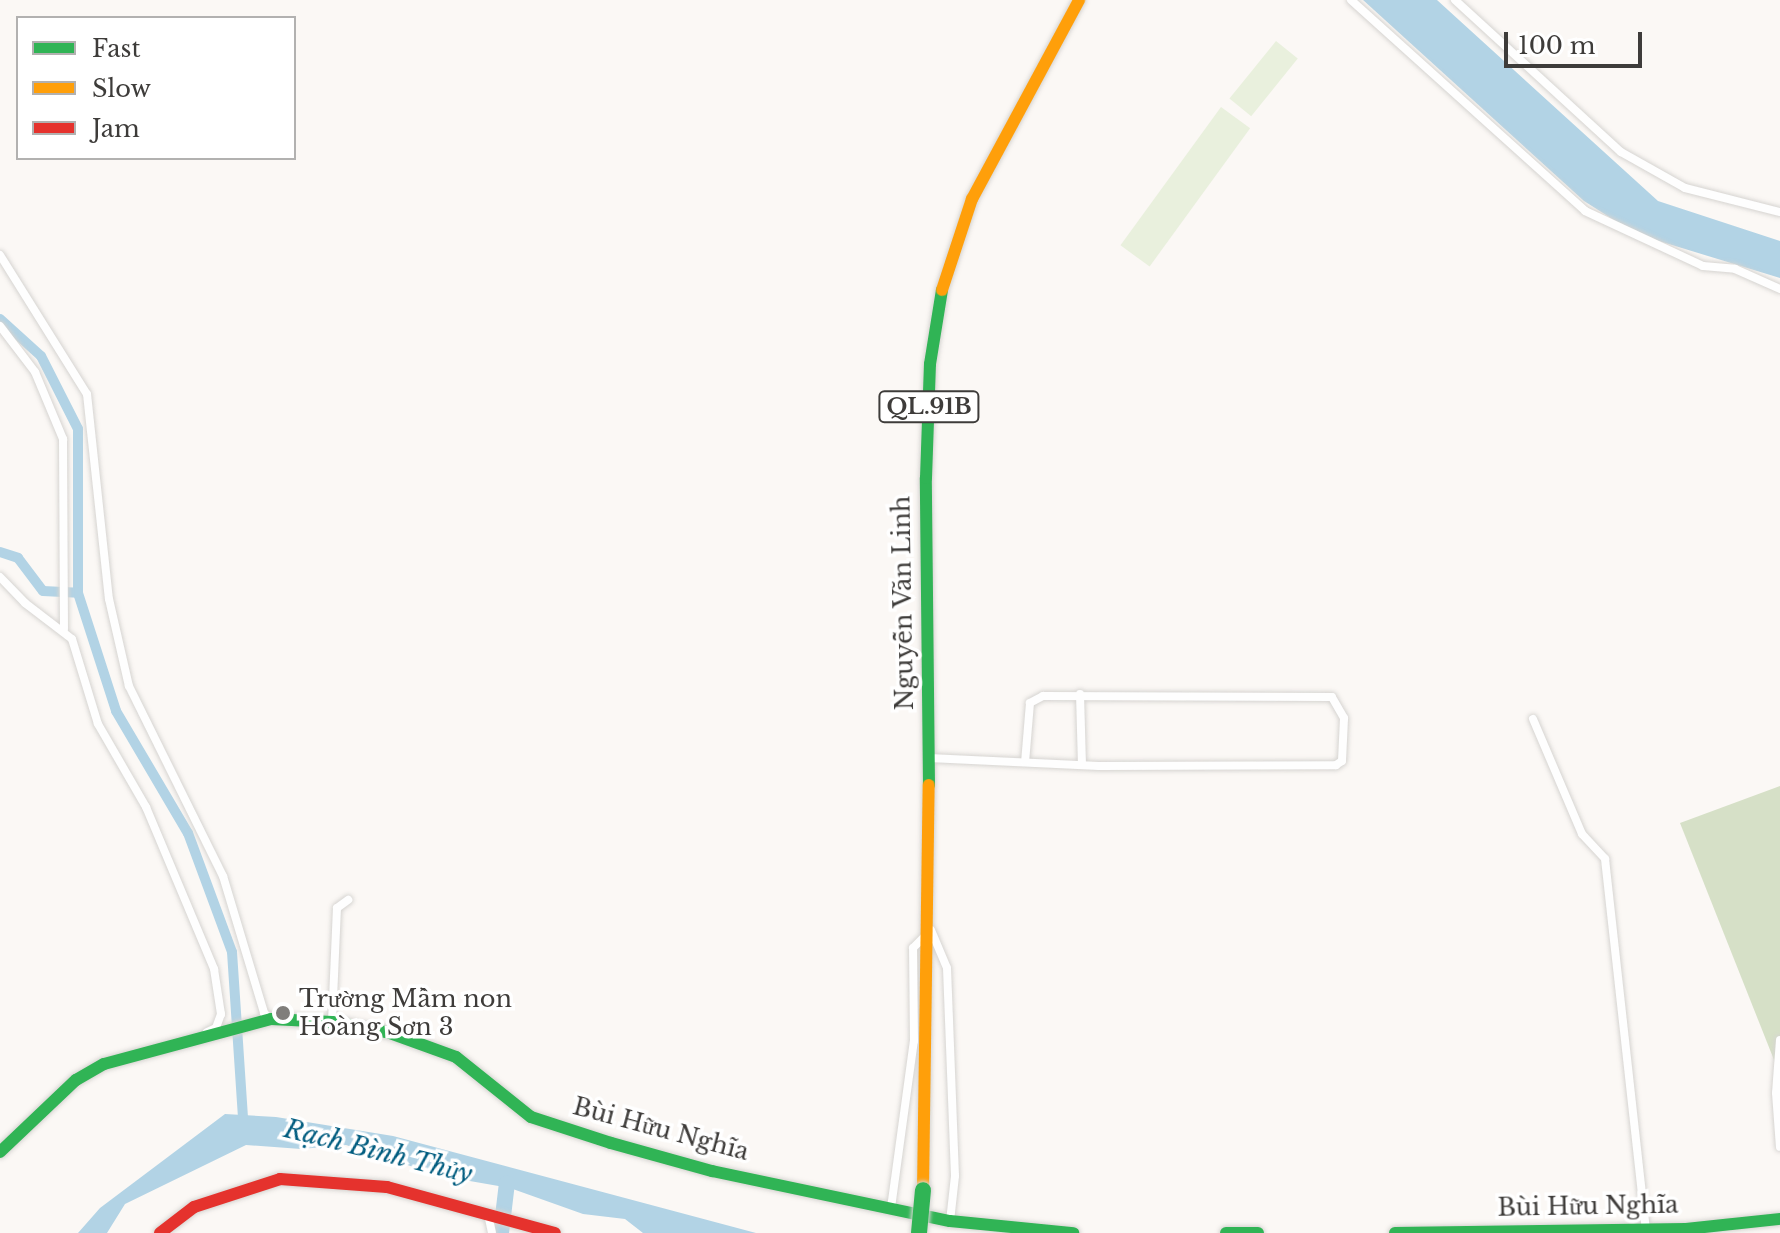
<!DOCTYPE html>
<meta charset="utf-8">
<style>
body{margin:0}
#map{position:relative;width:1780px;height:1233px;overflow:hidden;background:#fbf8f5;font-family:"Libre Baskerville",serif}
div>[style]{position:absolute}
.green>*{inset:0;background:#e9f0dd;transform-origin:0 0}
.forest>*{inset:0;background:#d6e0c7}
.water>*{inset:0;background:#b2d3e5}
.canal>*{height:10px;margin:-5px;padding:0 5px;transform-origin:5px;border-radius:5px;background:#b2d3e5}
.river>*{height:16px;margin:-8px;padding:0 8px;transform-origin:8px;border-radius:8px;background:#b2d3e5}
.roads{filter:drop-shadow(0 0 2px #d6d4d1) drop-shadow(0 0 2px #d6d4d1)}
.street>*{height:8px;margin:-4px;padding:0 4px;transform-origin:4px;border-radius:4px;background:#fefefe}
.fast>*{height:12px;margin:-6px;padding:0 6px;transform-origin:6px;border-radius:6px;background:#30b455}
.slow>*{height:12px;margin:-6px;padding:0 6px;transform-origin:6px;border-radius:6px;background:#ff9f0a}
.jam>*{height:12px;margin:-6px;padding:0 6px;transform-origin:6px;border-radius:6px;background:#e5322d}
.bridges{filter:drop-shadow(0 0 2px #d7d6d4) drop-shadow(0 0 2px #d7d6d4)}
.fast-bridge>*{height:16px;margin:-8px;padding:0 8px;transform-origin:8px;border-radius:8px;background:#30b455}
.dots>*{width:22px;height:22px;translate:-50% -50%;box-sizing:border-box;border:4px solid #fff;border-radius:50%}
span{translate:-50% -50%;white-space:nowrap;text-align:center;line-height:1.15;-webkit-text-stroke:7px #fff;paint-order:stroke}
.shield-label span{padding:2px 6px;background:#fff;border:2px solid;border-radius:6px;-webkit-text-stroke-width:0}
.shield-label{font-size:22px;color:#3e3c3a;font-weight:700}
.street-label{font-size:24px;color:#3e3c3a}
.poi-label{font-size:24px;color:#3e3c3a}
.left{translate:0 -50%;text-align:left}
.water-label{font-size:26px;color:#005c7f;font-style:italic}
.legend{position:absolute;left:16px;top:16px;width:280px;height:144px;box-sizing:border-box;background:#fff;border:2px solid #b2b1b0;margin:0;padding:10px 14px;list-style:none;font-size:24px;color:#3e3c3a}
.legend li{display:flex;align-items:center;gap:16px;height:40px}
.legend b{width:40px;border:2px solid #b2b1b0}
.scale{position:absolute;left:1504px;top:32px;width:138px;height:36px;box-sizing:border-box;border:4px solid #3e3c3a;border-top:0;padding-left:10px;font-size:24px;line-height:28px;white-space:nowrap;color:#3e3c3a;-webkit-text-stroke:6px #fff;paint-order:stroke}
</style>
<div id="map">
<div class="green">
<i style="left:1276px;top:41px;width:28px;height:74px;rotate:39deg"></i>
<i style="left:1221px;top:107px;width:36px;height:171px;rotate:36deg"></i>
</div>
<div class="forest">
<i style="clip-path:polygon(1780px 786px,1780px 1075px,1680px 823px)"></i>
</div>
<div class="water">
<i style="clip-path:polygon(1363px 0,1437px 0,1658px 201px,1780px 241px,1780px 278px,1636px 234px,1584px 201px)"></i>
<i style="clip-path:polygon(225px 1114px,276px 1117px,393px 1136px,756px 1233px,643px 1233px,625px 1219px,583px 1214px,510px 1188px,441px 1176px,346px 1145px,301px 1149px,246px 1145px,125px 1204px,107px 1233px,78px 1233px,100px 1208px)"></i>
</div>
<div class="canal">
<i style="left:0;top:319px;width:55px;rotate:42.1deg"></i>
<i style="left:41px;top:356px;width:82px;rotate:63.1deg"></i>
<i style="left:78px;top:429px;width:164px;rotate:90deg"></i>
<i style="left:78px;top:593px;width:124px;rotate:72.1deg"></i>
<i style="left:116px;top:711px;width:142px;rotate:59.5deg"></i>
<i style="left:188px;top:833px;width:127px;rotate:69.7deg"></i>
<i style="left:232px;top:952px;width:166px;rotate:86.2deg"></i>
<i style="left:0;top:552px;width:19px;rotate:18deg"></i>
<i style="left:18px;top:558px;width:41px;rotate:52.9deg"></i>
<i style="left:43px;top:591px;width:35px;rotate:3deg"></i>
</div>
<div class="river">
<i style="left:501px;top:1233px;width:50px;rotate:-83.2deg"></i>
</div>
<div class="roads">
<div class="street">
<i style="left:1351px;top:0;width:315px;rotate:42deg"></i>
<i style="left:1585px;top:211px;width:130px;rotate:25deg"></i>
<i style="left:1703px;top:266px;width:32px;rotate:5deg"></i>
<i style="left:1735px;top:269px;width:49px;rotate:24deg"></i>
<i style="left:1455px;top:0;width:225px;rotate:42.5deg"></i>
<i style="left:1621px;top:152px;width:73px;rotate:29.4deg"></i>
<i style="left:1685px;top:188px;width:98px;rotate:14.2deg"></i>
<i style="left:0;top:255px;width:164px;rotate:58deg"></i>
<i style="left:87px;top:394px;width:206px;rotate:83.9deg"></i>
<i style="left:109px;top:599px;width:89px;rotate:77.1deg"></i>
<i style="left:129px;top:686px;width:212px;rotate:63.7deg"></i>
<i style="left:223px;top:876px;width:143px;rotate:73.3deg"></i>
<i style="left:264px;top:1013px;width:9px;rotate:41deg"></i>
<i style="left:0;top:326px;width:58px;rotate:52.7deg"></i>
<i style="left:35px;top:372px;width:73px;rotate:67.3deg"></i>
<i style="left:63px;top:439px;width:190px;rotate:89.7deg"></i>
<i style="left:0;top:577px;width:36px;rotate:46deg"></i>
<i style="left:25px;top:603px;width:59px;rotate:37.5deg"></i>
<i style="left:72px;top:639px;width:89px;rotate:73deg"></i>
<i style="left:98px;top:724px;width:96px;rotate:60deg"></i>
<i style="left:146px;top:807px;width:176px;rotate:67.2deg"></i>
<i style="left:214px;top:969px;width:46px;rotate:81.2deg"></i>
<i style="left:221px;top:1014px;width:15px;rotate:110deg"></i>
<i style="left:216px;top:1028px;width:10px;rotate:156deg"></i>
<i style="left:1080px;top:694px;width:71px;rotate:88.4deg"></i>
<i style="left:1533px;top:719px;width:125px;rotate:66.9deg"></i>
<i style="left:1582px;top:834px;width:34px;rotate:47deg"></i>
<i style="left:1605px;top:859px;width:373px;rotate:83.7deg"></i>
<i style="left:929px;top:758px;width:170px;rotate:2.7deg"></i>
<i style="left:1099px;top:766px;width:237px;rotate:-0.2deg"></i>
<i style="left:1336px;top:765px;width:7px;rotate:-34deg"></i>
<i style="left:1342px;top:761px;width:43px;rotate:-87.3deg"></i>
<i style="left:1344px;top:718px;width:24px;rotate:-120deg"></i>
<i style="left:1332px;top:697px;width:289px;rotate:-179.8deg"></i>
<i style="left:1043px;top:696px;width:15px;rotate:152deg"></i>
<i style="left:1030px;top:703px;width:59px;rotate:94.8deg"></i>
<i style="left:332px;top:1022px;width:114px;rotate:-87.5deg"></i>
<i style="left:337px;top:908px;width:14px;rotate:-36deg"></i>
<i style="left:1780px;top:1040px;width:53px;rotate:94.3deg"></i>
<i style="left:1776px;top:1093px;width:54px;rotate:85.8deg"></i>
<i style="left:891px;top:1208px;width:169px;rotate:-82.2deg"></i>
<i style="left:914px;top:1041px;width:93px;rotate:-90.6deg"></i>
<i style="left:913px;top:948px;width:25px;rotate:-45deg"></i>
<i style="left:931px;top:930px;width:41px;rotate:67.2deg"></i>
<i style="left:947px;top:968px;width:208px;rotate:87.8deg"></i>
<i style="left:955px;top:1176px;width:45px;rotate:96.3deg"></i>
<i style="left:488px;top:1214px;width:19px;rotate:78deg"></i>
</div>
<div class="fast">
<i style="left:929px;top:785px;width:307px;rotate:-90.6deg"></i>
<i style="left:926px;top:478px;width:114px;rotate:-88deg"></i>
<i style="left:930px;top:364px;width:75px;rotate:-80.8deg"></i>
<i style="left:0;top:1152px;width:105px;rotate:-43.5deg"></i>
<i style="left:76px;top:1080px;width:32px;rotate:-30deg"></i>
<i style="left:104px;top:1064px;width:173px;rotate:-15.1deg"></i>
<i style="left:271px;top:1019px;width:61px;rotate:2.8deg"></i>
<i style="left:332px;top:1022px;width:59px;rotate:10.7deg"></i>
<i style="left:390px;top:1033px;width:70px;rotate:20deg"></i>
<i style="left:456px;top:1057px;width:96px;rotate:38.7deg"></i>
<i style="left:531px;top:1117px;width:84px;rotate:18deg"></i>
<i style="left:611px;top:1143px;width:105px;rotate:15.5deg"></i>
<i style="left:712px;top:1171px;width:243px;rotate:11.9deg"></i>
<i style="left:950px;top:1221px;width:124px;rotate:5.6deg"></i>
<i style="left:1226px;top:1233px;width:32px"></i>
<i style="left:1395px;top:1233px;width:291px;rotate:-0.8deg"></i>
<i style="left:1686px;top:1229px;width:95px;rotate:-6.1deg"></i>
</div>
<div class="slow">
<i style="left:942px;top:290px;width:96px;rotate:-71.8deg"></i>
<i style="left:972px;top:199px;width:226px;rotate:-61.7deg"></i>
<i style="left:923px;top:1190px;width:405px;rotate:-89.2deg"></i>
</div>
<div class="jam">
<i style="left:160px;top:1233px;width:43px;rotate:-37.4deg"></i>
<i style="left:194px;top:1207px;width:90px;rotate:-18deg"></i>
<i style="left:280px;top:1179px;width:107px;rotate:4.3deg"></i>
<i style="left:387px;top:1187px;width:174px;rotate:15.3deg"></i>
</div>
</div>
<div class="bridges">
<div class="fast-bridge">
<i style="left:919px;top:1233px;width:43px;rotate:-84.7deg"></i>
</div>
</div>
<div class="dots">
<i style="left:283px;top:1013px;background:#807e7b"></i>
</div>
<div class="shield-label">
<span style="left:929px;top:407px">QL.91B</span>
</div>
<div class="street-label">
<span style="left:903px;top:603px;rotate:-91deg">Nguyễn Văn Linh</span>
<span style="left:661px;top:1129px;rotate:15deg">Bùi Hữu Nghĩa</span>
<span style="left:1588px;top:1206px;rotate:-1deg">Bùi Hữu Nghĩa</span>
</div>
<div class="poi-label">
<span class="left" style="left:299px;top:1013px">Trường Mầm non<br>Hoàng Sơn 3</span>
</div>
<div class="water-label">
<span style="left:378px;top:1152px;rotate:14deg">Rạch Bình Thủy</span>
</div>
<ul class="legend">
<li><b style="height:10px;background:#30b455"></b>Fast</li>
<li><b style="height:10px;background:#ff9f0a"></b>Slow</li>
<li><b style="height:10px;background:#e5322d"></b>Jam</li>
</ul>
<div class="scale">100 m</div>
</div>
